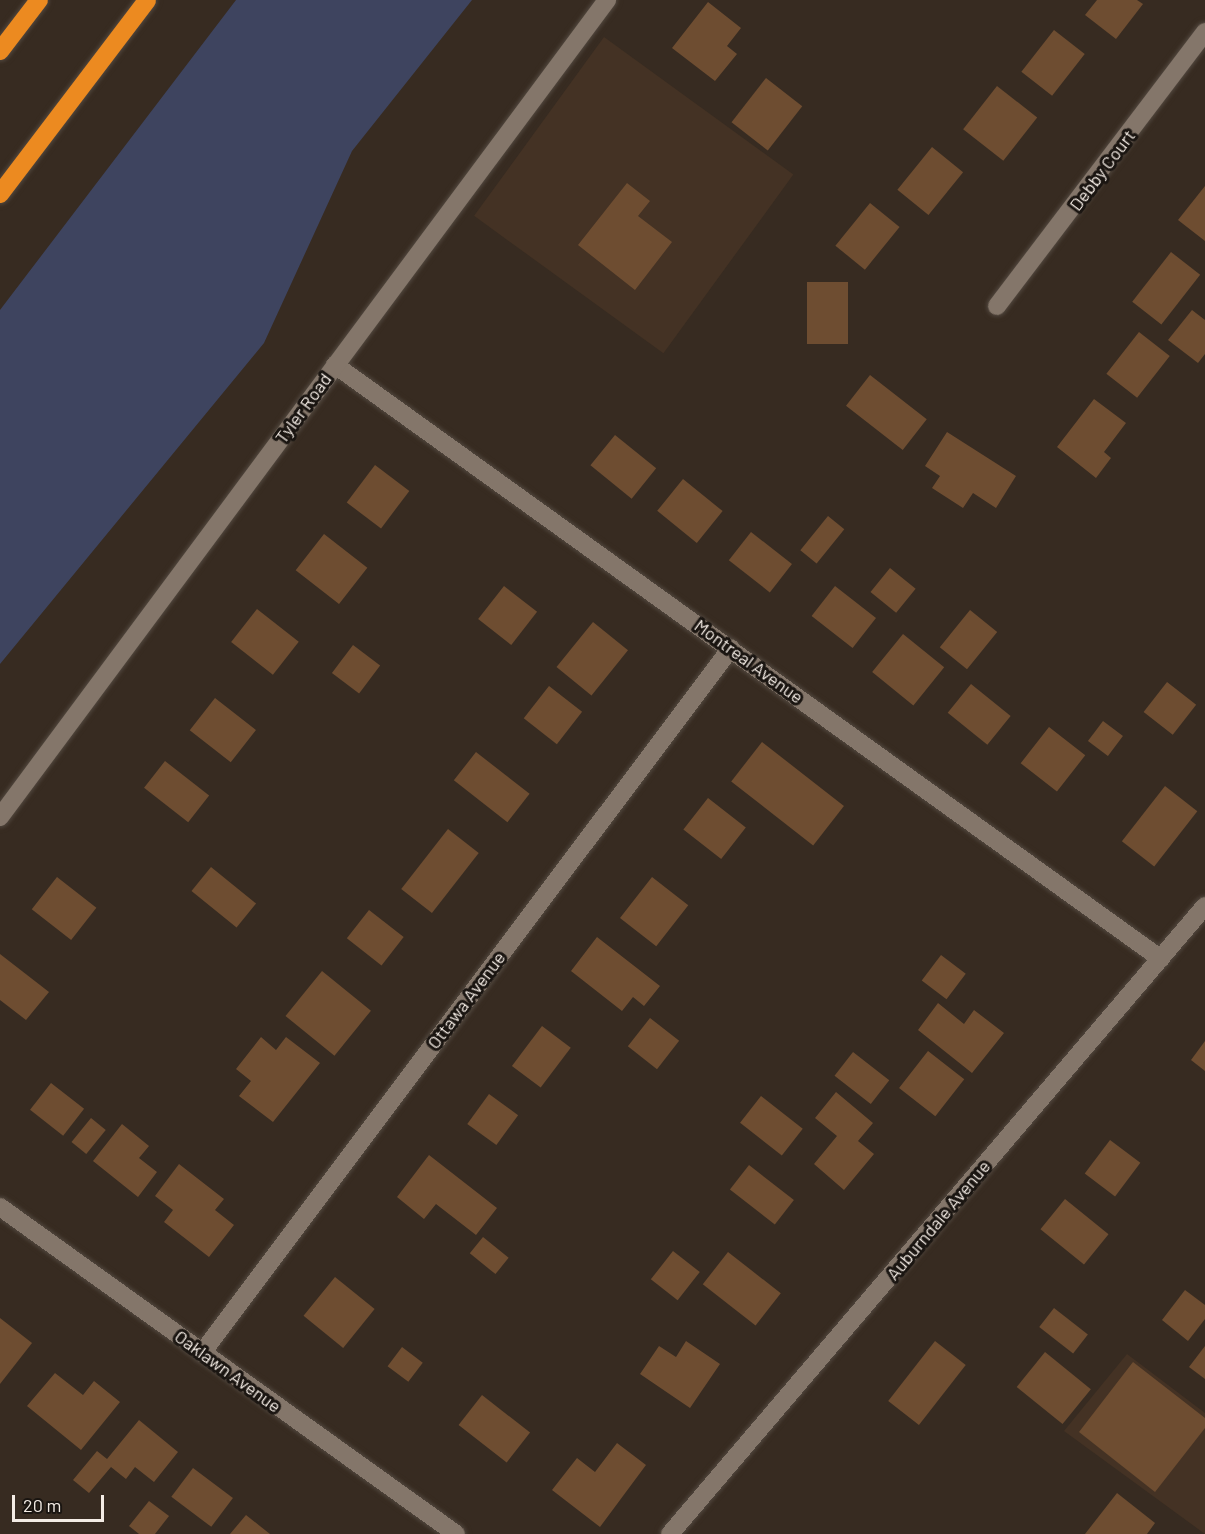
<!DOCTYPE html>
<style>
body{margin:0}
#map{position:relative;width:1205px;height:1534px;overflow:hidden;background:#372b21;font-family:Barlow,sans-serif}
div>[style]{position:absolute}
.built>*{inset:0;background:#443224;transform-origin:0 0}
.green>*{inset:0;background:#3e445f}
.building>*{inset:0;background:#6e4d31;transform-origin:0 0}
.roads{filter:drop-shadow(0 0 2px #52483f) drop-shadow(0 0 2px #52483f)}
.street>*{height:18px;margin:-9px;padding:0 9px;transform-origin:9px;border-radius:9px;background:#84766a}
.highway>*{height:18px;margin:-9px;padding:0 9px;transform-origin:9px;border-radius:9px;background:#ec8a20}
span{translate:-50% -50%;white-space:nowrap;text-align:center;line-height:1.15;-webkit-text-stroke:6px #1a1511;paint-order:stroke}
.street-label{font-size:18px;color:#f4ece5}
.scale{position:absolute;left:12px;top:1495px;width:92px;height:27px;box-sizing:border-box;border:3px solid #f4ece5;border-top:0;padding-left:8px;font-size:18px;line-height:21px;white-space:nowrap;color:#f4ece5;-webkit-text-stroke:4px #1a1511;paint-order:stroke}
</style>
<div id="map">
<div class="built">
<i style="left:604px;top:37px;width:234px;height:221px;rotate:36deg"></i>
<i style="clip-path:polygon(1127px 1354px,1205px 1413px,1205px 1534px,1064px 1431px)"></i>
</div>
<div class="green">
<i style="clip-path:polygon(236px 0,472px 0,352px 151px,264px 343px,0 664px,0 310px)"></i>
</div>
<div class="building">
<i style="clip-path:polygon(1097px 0,1137px 0,1143px 4px,1116px 39px,1085px 15px)"></i>
<i style="clip-path:polygon(708px 2px,741px 28px,727px 46px,737px 54px,715px 81px,672px 48px)"></i>
<i style="left:1054px;top:30px;width:39px;height:53px;rotate:38deg"></i>
<i style="left:766px;top:78px;width:46px;height:56px;rotate:38deg"></i>
<i style="left:997px;top:86px;width:51px;height:55px;rotate:38deg"></i>
<i style="left:932px;top:147px;width:40px;height:55px;rotate:39deg"></i>
<i style="clip-path:polygon(627px 183px,650px 201px,638px 216px,672px 242px,635px 290px,578px 245px)"></i>
<i style="clip-path:polygon(1205px 186px,1205px 241px,1178px 220px)"></i>
<i style="left:870px;top:203px;width:38px;height:55px;rotate:39deg"></i>
<i style="left:1171px;top:252px;width:37px;height:63px;rotate:38deg"></i>
<i style="left:807px;top:282px;width:41px;height:62px"></i>
<i style="clip-path:polygon(1192px 310px,1205px 320px,1205px 354px,1198px 363px,1168px 340px)"></i>
<i style="left:1139px;top:332px;width:39px;height:53px;rotate:38deg"></i>
<i style="left:870px;top:375px;width:72px;height:39px;rotate:38deg"></i>
<i style="clip-path:polygon(1094px 399px,1126px 423px,1104px 452px,1111px 458px,1096px 478px,1057px 447px)"></i>
<i style="clip-path:polygon(947px 432px,1016px 476px,996px 508px,973px 493px,963px 508px,932px 488px,940px 476px,925px 466px)"></i>
<i style="left:615px;top:435px;width:53px;height:39px;rotate:39deg"></i>
<i style="left:375px;top:465px;width:43px;height:47px;rotate:37deg"></i>
<i style="left:683px;top:479px;width:51px;height:41px;rotate:39deg"></i>
<i style="left:828px;top:516px;width:21px;height:44px;rotate:39deg"></i>
<i style="left:751px;top:532px;width:52px;height:36px;rotate:38deg"></i>
<i style="left:324px;top:534px;width:55px;height:46px;rotate:38deg"></i>
<i style="left:890px;top:568px;width:33px;height:31px;rotate:39deg"></i>
<i style="left:504px;top:586px;width:42px;height:42px;rotate:38deg"></i>
<i style="left:835px;top:586px;width:52px;height:38px;rotate:38deg"></i>
<i style="left:257px;top:609px;width:53px;height:42px;rotate:38deg"></i>
<i style="left:970px;top:610px;width:35px;height:48px;rotate:39deg"></i>
<i style="left:593px;top:622px;width:45px;height:58px;rotate:39deg"></i>
<i style="left:903px;top:634px;width:53px;height:49px;rotate:39deg"></i>
<i style="left:353px;top:645px;width:34px;height:35px;rotate:37deg"></i>
<i style="left:1167px;top:682px;width:37px;height:38px;rotate:38deg"></i>
<i style="left:971px;top:684px;width:51px;height:37px;rotate:39deg"></i>
<i style="left:549px;top:686px;width:42px;height:41px;rotate:38deg"></i>
<i style="left:215px;top:698px;width:52px;height:41px;rotate:38deg"></i>
<i style="left:1103px;top:721px;width:25px;height:25px;rotate:37deg"></i>
<i style="left:1049px;top:727px;width:46px;height:46px;rotate:38deg"></i>
<i style="left:762px;top:742px;width:104px;height:50px;rotate:38deg"></i>
<i style="left:476px;top:752px;width:68px;height:36px;rotate:38deg"></i>
<i style="left:165px;top:761px;width:56px;height:34px;rotate:38deg"></i>
<i style="left:1165px;top:786px;width:41px;height:70px;rotate:38deg"></i>
<i style="left:708px;top:798px;width:48px;height:40px;rotate:38deg"></i>
<i style="left:448px;top:829px;width:39px;height:76px;rotate:38deg"></i>
<i style="left:211px;top:867px;width:58px;height:31px;rotate:39deg"></i>
<i style="left:57px;top:877px;width:50px;height:41px;rotate:38deg"></i>
<i style="left:652px;top:877px;width:46px;height:52px;rotate:38deg"></i>
<i style="left:369px;top:910px;width:44px;height:36px;rotate:38deg"></i>
<i style="clip-path:polygon(597px 937px,660px 986px,644px 1006px,633px 997px,622px 1011px,571px 971px)"></i>
<i style="clip-path:polygon(0 954px,49px 992px,26px 1020px,0 1000px)"></i>
<i style="left:941px;top:955px;width:31px;height:32px;rotate:37deg"></i>
<i style="left:322px;top:971px;width:63px;height:58px;rotate:39deg"></i>
<i style="clip-path:polygon(938px 1003px,964px 1024px,974px 1010px,1004px 1033px,972px 1073px,918px 1030px)"></i>
<i style="left:650px;top:1018px;width:37px;height:36px;rotate:38deg"></i>
<i style="left:542px;top:1026px;width:36px;height:50px;rotate:37deg"></i>
<i style="clip-path:polygon(261px 1037px,276px 1050px,286px 1037px,320px 1063px,273px 1122px,239px 1096px,251px 1081px,236px 1069px)"></i>
<i style="clip-path:polygon(1205px 1041px,1205px 1071px,1191px 1060px)"></i>
<i style="left:928px;top:1051px;width:46px;height:47px;rotate:38deg"></i>
<i style="left:853px;top:1052px;width:46px;height:30px;rotate:38deg"></i>
<i style="left:51px;top:1083px;width:42px;height:34px;rotate:38deg"></i>
<i style="clip-path:polygon(836px 1092px,873px 1123px,858px 1141px,874px 1154px,844px 1190px,814px 1164px,837px 1136px,815px 1118px)"></i>
<i style="left:489px;top:1094px;width:36px;height:37px;rotate:36deg"></i>
<i style="left:761px;top:1096px;width:53px;height:34px;rotate:38deg"></i>
<i style="left:91px;top:1118px;width:19px;height:31px;rotate:39deg"></i>
<i style="clip-path:polygon(122px 1124px,149px 1146px,139px 1158px,157px 1172px,138px 1197px,93px 1161px)"></i>
<i style="left:1110px;top:1140px;width:38px;height:42px;rotate:37deg"></i>
<i style="clip-path:polygon(429px 1155px,497px 1208px,476px 1235px,436px 1204px,424px 1219px,397px 1197px)"></i>
<i style="clip-path:polygon(179px 1164px,224px 1199px,215px 1210px,234px 1225px,209px 1257px,164px 1222px,173px 1210px,155px 1196px)"></i>
<i style="left:749px;top:1165px;width:57px;height:31px;rotate:38deg"></i>
<i style="left:1065px;top:1199px;width:56px;height:39px;rotate:39deg"></i>
<i style="left:483px;top:1237px;width:33px;height:21px;rotate:39deg"></i>
<i style="left:673px;top:1251px;width:34px;height:36px;rotate:38deg"></i>
<i style="left:728px;top:1252px;width:67px;height:41px;rotate:38deg"></i>
<i style="left:335px;top:1277px;width:51px;height:50px;rotate:39deg"></i>
<i style="clip-path:polygon(1185px 1290px,1205px 1305px,1205px 1319px,1188px 1341px,1162px 1320px)"></i>
<i style="left:1054px;top:1308px;width:43px;height:24px;rotate:38deg"></i>
<i style="clip-path:polygon(0 1318px,32px 1343px,0 1384px)"></i>
<i style="clip-path:polygon(686px 1341px,720px 1364px,690px 1408px,640px 1374px,659px 1346px,676px 1357px)"></i>
<i style="left:935px;top:1341px;width:39px;height:76px;rotate:38deg"></i>
<i style="clip-path:polygon(1205px 1346px,1205px 1379px,1189px 1367px)"></i>
<i style="left:402px;top:1347px;width:26px;height:24px;rotate:37deg"></i>
<i style="left:1045px;top:1352px;width:59px;height:45px;rotate:39deg"></i>
<i style="clip-path:polygon(1133px 1362px,1205px 1418px,1205px 1428px,1155px 1492px,1079px 1432px)"></i>
<i style="clip-path:polygon(55px 1373px,83px 1395px,94px 1381px,120px 1402px,81px 1450px,27px 1406px)"></i>
<i style="left:482px;top:1395px;width:61px;height:38px;rotate:38deg"></i>
<i style="clip-path:polygon(139px 1420px,178px 1452px,154px 1482px,135px 1467px,126px 1479px,111px 1467px,89px 1493px,73px 1480px,97px 1451px,107px 1459px)"></i>
<i style="clip-path:polygon(617px 1443px,646px 1465px,600px 1527px,552px 1490px,577px 1458px,595px 1472px)"></i>
<i style="left:193px;top:1468px;width:50px;height:36px;rotate:37deg"></i>
<i style="clip-path:polygon(1117px 1493px,1155px 1523px,1147px 1534px,1085px 1534px)"></i>
<i style="clip-path:polygon(149px 1501px,169px 1516px,155px 1534px,139px 1534px,129px 1526px)"></i>
<i style="clip-path:polygon(246px 1515px,270px 1534px,230px 1534px)"></i>
</div>
<div class="roads">
<div class="street">
<i style="left:997px;top:306px;width:344px;rotate:-52.8deg"></i>
<i style="left:335px;top:365px;width:1017px;rotate:35.72deg"></i>
<i style="left:0;top:817px;width:1018px;rotate:-53.39deg"></i>
<i style="left:0;top:1207px;width:561px;rotate:35.64deg"></i>
<i style="left:202px;top:1353px;width:881px;rotate:-53.12deg"></i>
<i style="left:670px;top:1534px;width:825px;rotate:-49.57deg"></i>
</div>
<div class="highway">
<i style="left:0;top:51px;width:64px;rotate:-52.6deg"></i>
<i style="left:0;top:194px;width:243px;rotate:-52.8deg"></i>
</div>
</div>
<div class="street-label">
<span style="left:1102px;top:170px;rotate:-53deg">Debby Court</span>
<span style="left:303px;top:408px;rotate:-54deg">Tyler Road</span>
<span style="left:749px;top:661px;rotate:36deg">Montreal Avenue</span>
<span style="left:466px;top:1000px;rotate:-53deg">Ottawa Avenue</span>
<span style="left:938px;top:1220px;rotate:-50deg">Auburndale Avenue</span>
<span style="left:228px;top:1371px;rotate:36deg">Oaklawn Avenue</span>
</div>
<div class="scale">20 m</div>
</div>
